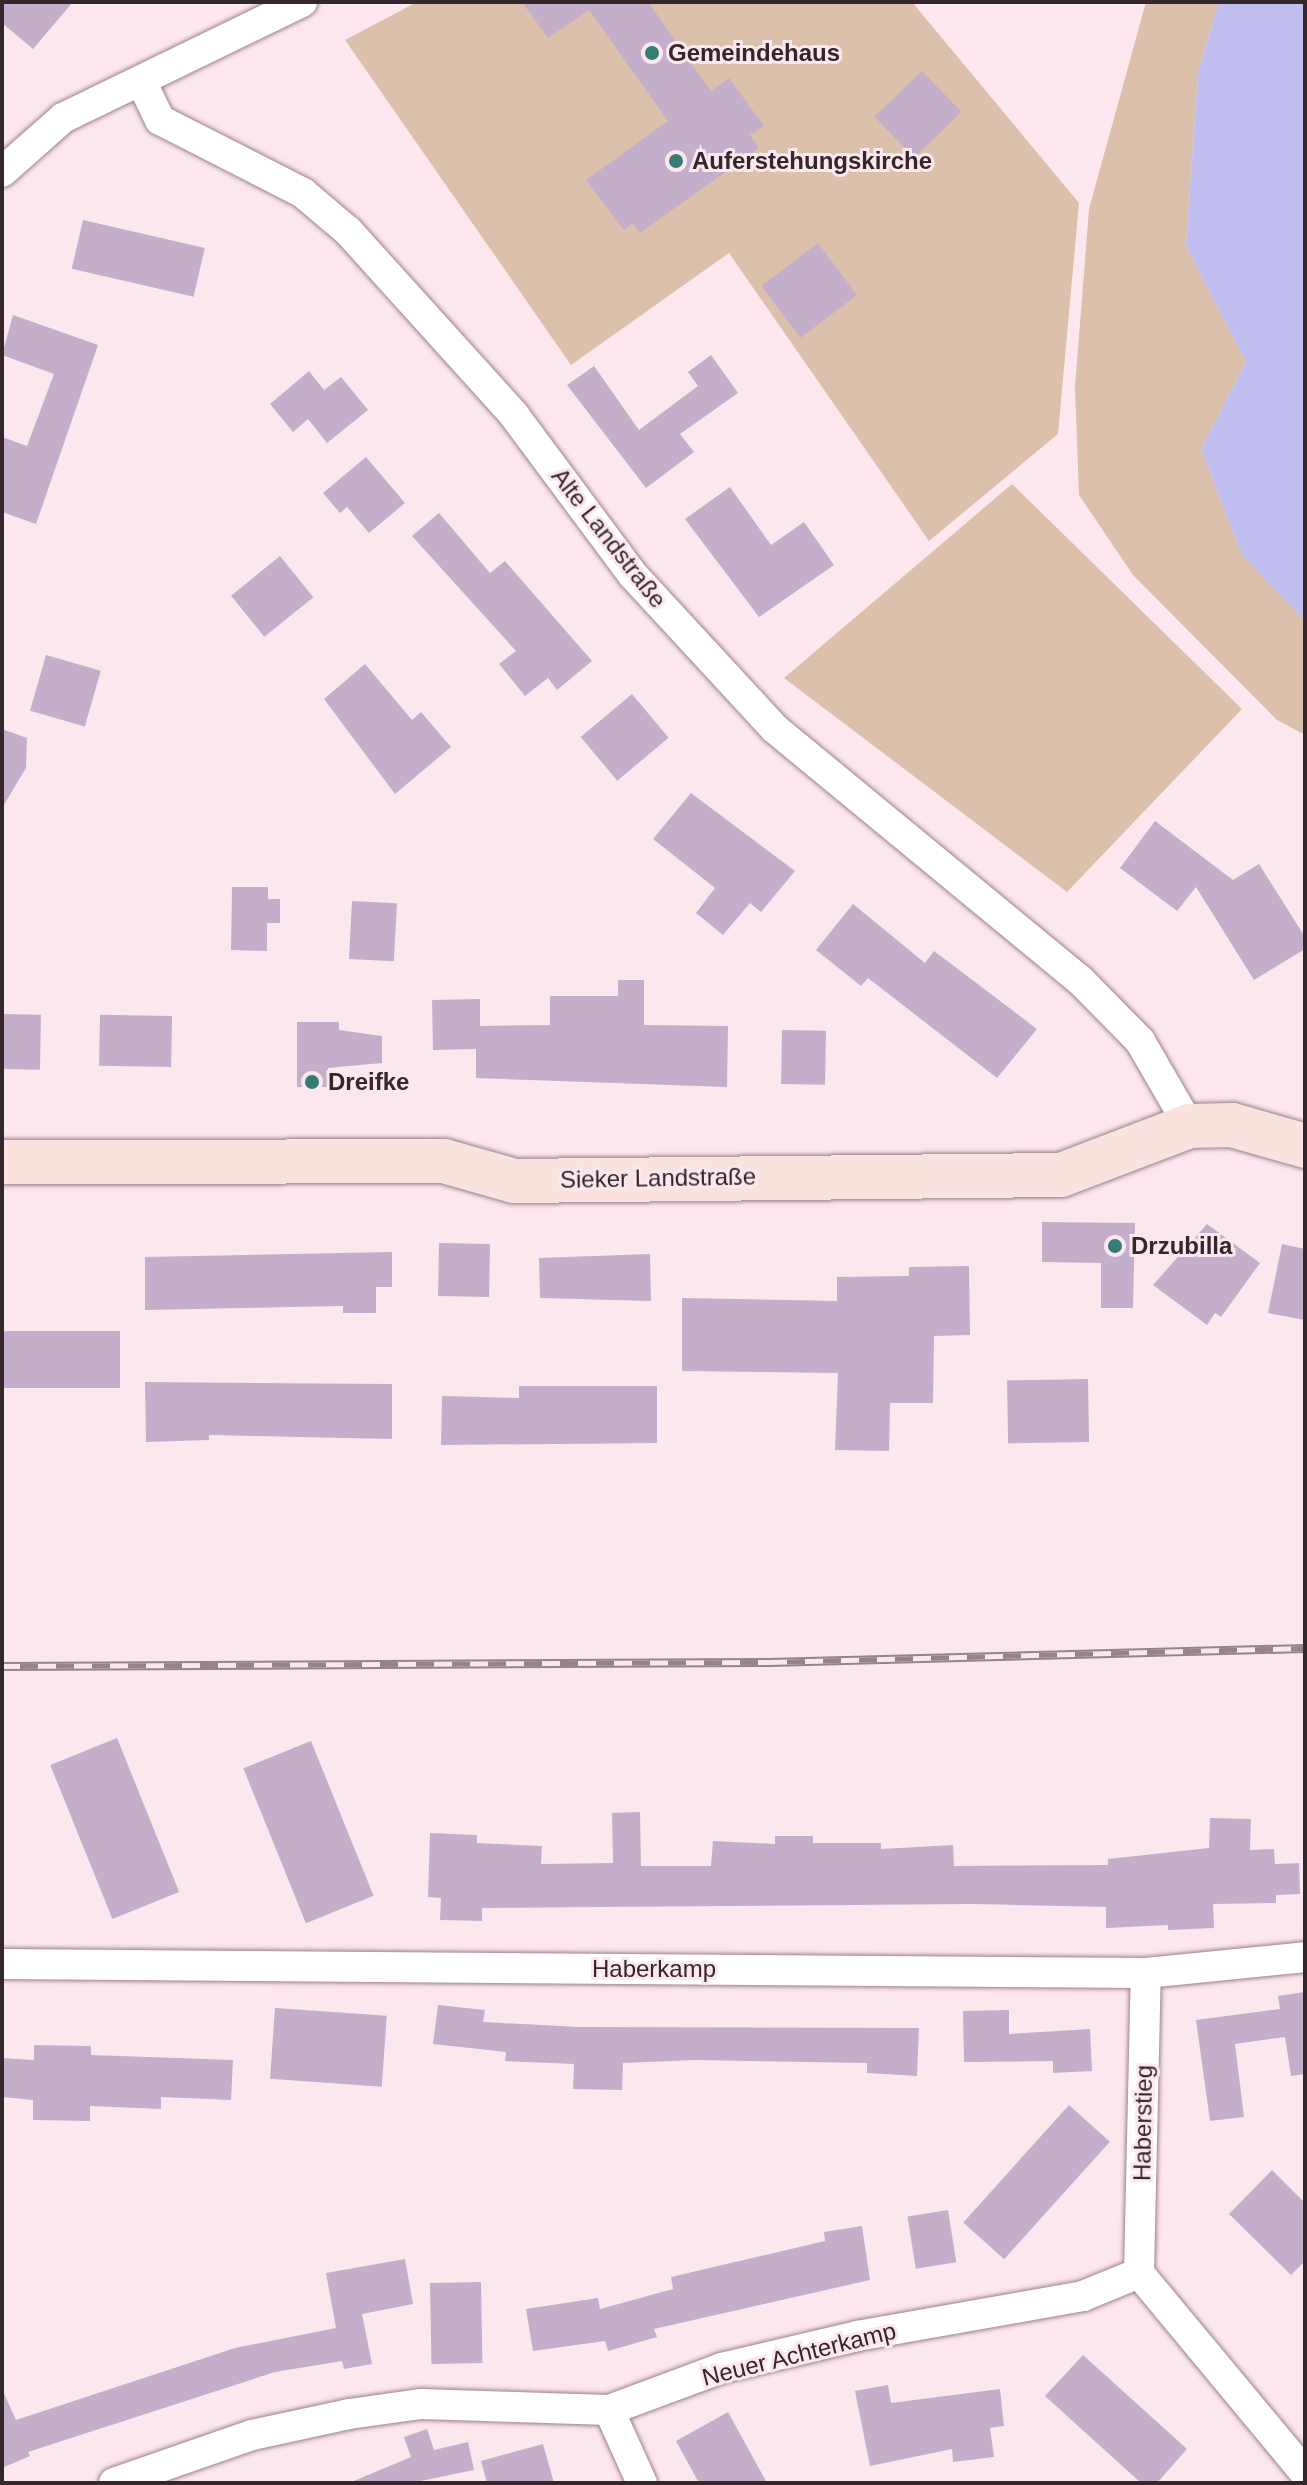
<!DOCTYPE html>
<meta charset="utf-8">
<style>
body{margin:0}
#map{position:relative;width:1307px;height:2485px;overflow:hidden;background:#fce7ef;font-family:Arial,sans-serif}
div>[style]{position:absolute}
.green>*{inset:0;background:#dbc0ab}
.water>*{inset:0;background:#c1bff0}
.building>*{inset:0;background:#c3afc9;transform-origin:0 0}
.roads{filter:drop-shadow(0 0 2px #9f808c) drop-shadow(0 0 2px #9f808c)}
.street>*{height:30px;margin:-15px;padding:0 15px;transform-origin:15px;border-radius:15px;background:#fff}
.secondary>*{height:44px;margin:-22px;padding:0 22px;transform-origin:22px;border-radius:22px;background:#fae2df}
.rail>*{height:9px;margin-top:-4.5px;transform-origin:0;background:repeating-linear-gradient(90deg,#fce7ef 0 18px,#95848b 0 36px);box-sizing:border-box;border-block:2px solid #95848b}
.dots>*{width:22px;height:22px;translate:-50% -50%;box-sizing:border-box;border:4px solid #fce7ef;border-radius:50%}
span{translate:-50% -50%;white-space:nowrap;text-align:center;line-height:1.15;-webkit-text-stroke:6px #fce7ef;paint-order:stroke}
.poi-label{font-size:24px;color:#34272c;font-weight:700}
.left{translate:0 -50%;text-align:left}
.street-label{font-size:24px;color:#34272c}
.frame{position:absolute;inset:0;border:4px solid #34272c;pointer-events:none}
</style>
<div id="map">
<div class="green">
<i style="clip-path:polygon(417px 2px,912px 2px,1079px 203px,1058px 434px,929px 541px,729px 253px,571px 365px,345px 40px)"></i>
<i style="clip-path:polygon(1146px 2px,1219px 2px,1198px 73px,1186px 246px,1246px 362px,1201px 449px,1242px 555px,1305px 621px,1305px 735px,1277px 720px,1133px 575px,1079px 495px,1075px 387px,1089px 209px)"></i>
<i style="clip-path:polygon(1012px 484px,1242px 709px,1067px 892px,784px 678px)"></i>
</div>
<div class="water">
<i style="clip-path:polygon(1219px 2px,1305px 2px,1305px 621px,1242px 555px,1201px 449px,1246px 362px,1186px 246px,1198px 73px)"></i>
</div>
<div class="building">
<i style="clip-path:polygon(2px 2px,73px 2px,33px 49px,2px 23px)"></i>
<i style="clip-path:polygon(522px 2px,648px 2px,711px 91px,729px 78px,764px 126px,750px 135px,759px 148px,640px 233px,633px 223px,624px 230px,586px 180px,668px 121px,589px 10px,548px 38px)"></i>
<i style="left:922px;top:71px;width:57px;height:66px;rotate:46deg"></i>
<i style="left:83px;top:220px;width:125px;height:50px;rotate:13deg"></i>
<i style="left:818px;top:243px;width:65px;height:71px;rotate:53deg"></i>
<i style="clip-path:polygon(13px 315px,98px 345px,36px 524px,2px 512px,2px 437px,27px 446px,54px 374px,2px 355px)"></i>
<i style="clip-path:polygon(711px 355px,738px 393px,680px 434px,694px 452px,646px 488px,567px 385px,594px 366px,639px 430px,698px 386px,688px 372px)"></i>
<i style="clip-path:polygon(309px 371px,324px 390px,341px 377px,368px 410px,327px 443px,308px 419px,293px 432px,270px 404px)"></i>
<i style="clip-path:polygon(366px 457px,405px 503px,369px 533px,347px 507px,340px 513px,323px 493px)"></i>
<i style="clip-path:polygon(730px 487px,771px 545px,804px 522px,834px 565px,759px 617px,685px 519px)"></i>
<i style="clip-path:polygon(439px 513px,490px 573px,505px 561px,592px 661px,557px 690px,548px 678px,525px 696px,499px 664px,516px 651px,412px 536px)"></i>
<i style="left:280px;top:556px;width:53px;height:63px;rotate:51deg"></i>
<i style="left:46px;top:655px;width:57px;height:58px;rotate:16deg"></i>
<i style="clip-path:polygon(365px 664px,412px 720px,421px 712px,451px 747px,395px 794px,324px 699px)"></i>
<i style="left:632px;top:694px;width:57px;height:67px;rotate:50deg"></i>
<i style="clip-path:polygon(2px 729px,27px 738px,26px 768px,2px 808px)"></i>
<i style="clip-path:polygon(691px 793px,795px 871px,761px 912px,750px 903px,723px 935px,696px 913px,715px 888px,653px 839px)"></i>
<i style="clip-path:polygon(1155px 821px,1233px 880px,1259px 864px,1305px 937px,1305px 949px,1254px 980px,1196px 887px,1177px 911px,1120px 868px)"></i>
<i style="clip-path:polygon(232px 887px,268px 887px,268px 899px,280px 899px,280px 923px,267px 923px,267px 951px,231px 950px)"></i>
<i style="left:352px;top:901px;width:45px;height:58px;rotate:3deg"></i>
<i style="clip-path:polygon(853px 904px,925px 963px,934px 951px,1037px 1029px,997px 1078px,868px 978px,861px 986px,816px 950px)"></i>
<i style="clip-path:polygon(618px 980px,644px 980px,644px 1025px,728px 1026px,727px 1087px,476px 1078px,476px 1049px,433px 1050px,432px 1000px,480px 999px,480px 1026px,550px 1025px,550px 996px,618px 996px)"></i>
<i style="left:2px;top:1014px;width:39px;height:55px;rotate:1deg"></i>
<i style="left:172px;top:1016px;width:51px;height:72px;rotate:91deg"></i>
<i style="clip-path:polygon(297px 1022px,339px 1022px,339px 1030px,382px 1036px,382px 1063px,328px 1068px,328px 1087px,297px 1087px)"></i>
<i style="left:782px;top:1030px;width:44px;height:54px;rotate:1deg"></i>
<i style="clip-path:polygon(1042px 1222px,1135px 1223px,1133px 1308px,1101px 1308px,1101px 1263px,1042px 1262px)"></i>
<i style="clip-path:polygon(1207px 1224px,1260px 1263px,1221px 1317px,1215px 1313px,1207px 1325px,1153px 1285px)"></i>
<i style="left:439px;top:1243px;width:51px;height:53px;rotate:1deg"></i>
<i style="clip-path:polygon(1282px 1244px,1305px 1249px,1305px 1320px,1268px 1313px)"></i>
<i style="clip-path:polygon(392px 1252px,392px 1287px,376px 1287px,376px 1313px,343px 1313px,343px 1306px,145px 1310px,145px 1257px)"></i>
<i style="clip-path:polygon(650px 1254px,651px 1301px,540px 1298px,539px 1258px)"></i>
<i style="clip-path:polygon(969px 1266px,970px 1335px,934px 1336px,933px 1403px,890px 1403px,889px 1451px,835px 1450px,838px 1373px,682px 1371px,682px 1298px,837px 1301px,837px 1277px,909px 1276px,909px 1267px)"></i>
<i style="left:2px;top:1331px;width:118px;height:57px"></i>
<i style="left:1088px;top:1379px;width:63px;height:81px;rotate:89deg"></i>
<i style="clip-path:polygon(145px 1382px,392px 1384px,392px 1439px,209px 1435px,209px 1440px,146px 1442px)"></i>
<i style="clip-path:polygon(519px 1386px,657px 1386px,657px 1443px,441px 1445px,442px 1396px,519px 1398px)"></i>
<i style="left:117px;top:1738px;width:166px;height:72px;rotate:68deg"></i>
<i style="left:311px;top:1741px;width:167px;height:73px;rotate:68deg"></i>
<i style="clip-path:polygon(640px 1812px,641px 1866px,711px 1866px,713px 1841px,775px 1844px,775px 1836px,813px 1836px,813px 1843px,881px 1843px,881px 1849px,953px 1845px,954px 1866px,1108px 1865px,1108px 1859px,1209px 1848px,1210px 1818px,1251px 1819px,1250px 1850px,1274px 1849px,1275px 1864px,1299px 1863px,1300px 1894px,1276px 1895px,1276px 1903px,1213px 1904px,1214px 1928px,1168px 1930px,1168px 1925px,1106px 1928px,1106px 1907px,973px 1904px,482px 1908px,482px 1921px,440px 1920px,441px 1898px,428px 1897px,430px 1833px,477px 1835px,477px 1843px,542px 1846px,541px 1864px,613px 1863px,612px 1813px)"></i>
<i style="clip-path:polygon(1305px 1992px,1305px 2074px,1291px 2076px,1285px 2037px,1235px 2044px,1244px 2117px,1210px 2121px,1196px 2020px,1280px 2009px,1278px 1996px)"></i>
<i style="clip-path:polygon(438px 2005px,485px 2010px,483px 2022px,579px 2027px,919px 2028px,917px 2076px,867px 2073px,867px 2063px,695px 2060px,623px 2063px,622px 2090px,573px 2089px,574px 2064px,505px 2061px,506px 2052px,433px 2044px)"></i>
<i style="left:275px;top:2008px;width:112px;height:71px;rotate:4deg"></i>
<i style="clip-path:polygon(1009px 2010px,1009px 2034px,1090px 2029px,1092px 2071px,1053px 2073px,1053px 2061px,964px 2062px,963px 2011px)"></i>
<i style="clip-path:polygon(34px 2045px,91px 2046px,91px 2055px,233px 2060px,231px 2100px,161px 2097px,161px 2109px,90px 2106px,90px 2121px,33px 2120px,33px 2100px,2px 2097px,2px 2058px,34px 2060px)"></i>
<i style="left:1069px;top:2105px;width:55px;height:158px;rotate:42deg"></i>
<i style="clip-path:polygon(1272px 2170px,1305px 2203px,1305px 2261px,1291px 2275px,1229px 2214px)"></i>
<i style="left:948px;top:2210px;width:53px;height:41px;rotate:81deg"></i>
<i style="clip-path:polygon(862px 2226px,870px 2280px,654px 2329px,657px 2337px,608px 2351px,605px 2341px,533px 2351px,526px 2309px,598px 2298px,600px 2309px,673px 2289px,671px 2277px,825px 2241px,824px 2232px)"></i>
<i style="clip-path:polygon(405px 2259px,413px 2304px,362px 2314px,372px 2364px,344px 2369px,342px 2361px,275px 2372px,28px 2452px,30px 2456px,2px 2468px,2px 2389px,16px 2420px,235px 2348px,336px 2328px,326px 2273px)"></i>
<i style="left:481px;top:2282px;width:81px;height:51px;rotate:89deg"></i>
<i style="clip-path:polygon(1083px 2355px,1187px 2449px,1157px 2483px,1141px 2483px,1045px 2396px)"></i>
<i style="clip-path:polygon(888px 2385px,891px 2403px,1000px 2389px,1004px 2426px,990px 2428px,994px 2457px,953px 2462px,952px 2449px,870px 2466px,855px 2391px)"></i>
<i style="clip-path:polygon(728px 2412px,767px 2483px,699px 2483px,676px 2441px)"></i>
<i style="clip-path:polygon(427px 2429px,434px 2450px,468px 2442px,474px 2470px,411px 2483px,349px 2483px,411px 2457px,404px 2437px)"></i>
<i style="clip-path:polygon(543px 2444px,554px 2483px,487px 2483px,481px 2461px)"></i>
</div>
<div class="roads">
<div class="street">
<i style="left:142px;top:83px;width:41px;rotate:64.1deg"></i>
<i style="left:160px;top:120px;width:161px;rotate:27deg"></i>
<i style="left:303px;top:193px;width:59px;rotate:40.2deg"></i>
<i style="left:348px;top:231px;width:248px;rotate:47.9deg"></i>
<i style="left:514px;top:415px;width:199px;rotate:53.4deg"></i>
<i style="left:633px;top:575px;width:208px;rotate:47.3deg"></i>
<i style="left:774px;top:728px;width:396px;rotate:39.5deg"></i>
<i style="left:1080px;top:980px;width:86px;rotate:45.5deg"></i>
<i style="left:1140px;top:1041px;width:98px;rotate:60deg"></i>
<i style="left:2px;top:172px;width:81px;rotate:-41.5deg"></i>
<i style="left:63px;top:118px;width:266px;rotate:-25.9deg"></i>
<i style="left:2px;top:1964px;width:1144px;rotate:0.45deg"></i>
<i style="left:1146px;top:1973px;width:160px;rotate:-5.7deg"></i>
<i style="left:1139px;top:2273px;width:300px;rotate:-88.7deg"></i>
<i style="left:609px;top:2410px;width:80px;rotate:65.7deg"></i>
<i style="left:114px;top:2483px;width:146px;rotate:-19.2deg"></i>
<i style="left:252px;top:2435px;width:99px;rotate:-12.2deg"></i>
<i style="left:349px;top:2414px;width:73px;rotate:-7.9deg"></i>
<i style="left:421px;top:2404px;width:188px;rotate:1.8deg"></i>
<i style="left:609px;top:2410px;width:121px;rotate:-20.4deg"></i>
<i style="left:722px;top:2368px;width:139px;rotate:-13.3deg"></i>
<i style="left:857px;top:2336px;width:230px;rotate:-10deg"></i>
<i style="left:1083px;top:2296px;width:61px;rotate:-22.3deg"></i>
<i style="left:1139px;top:2273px;width:260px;rotate:50.3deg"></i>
</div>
<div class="secondary">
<i style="left:2px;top:1162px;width:442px;rotate:-0.1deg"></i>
<i style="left:444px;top:1161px;width:73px;rotate:15.9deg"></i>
<i style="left:514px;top:1181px;width:547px;rotate:-0.63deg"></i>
<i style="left:1061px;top:1175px;width:137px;rotate:-20.9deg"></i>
<i style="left:1189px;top:1126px;width:43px;rotate:-1.3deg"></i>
<i style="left:1232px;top:1125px;width:76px;rotate:16deg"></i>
</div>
</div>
<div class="rail">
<i style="left:2px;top:1666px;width:767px;rotate:-0.3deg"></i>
<i style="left:769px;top:1662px;width:536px;rotate:-1.5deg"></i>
</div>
<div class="dots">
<i style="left:652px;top:53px;background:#357c75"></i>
<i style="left:676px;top:161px;background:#357c75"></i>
<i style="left:312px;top:1082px;background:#357c75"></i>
<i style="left:1115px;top:1246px;background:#357c75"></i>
</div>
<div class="poi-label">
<span class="left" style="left:668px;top:53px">Gemeindehaus</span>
<span class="left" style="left:692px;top:161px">Auferstehungskirche</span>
<span class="left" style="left:328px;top:1082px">Dreifke</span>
<span class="left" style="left:1131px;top:1246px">Drzubilla</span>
</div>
<div class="street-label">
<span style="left:609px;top:538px;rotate:52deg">Alte Landstraße</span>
<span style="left:658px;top:1178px;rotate:-1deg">Sieker Landstraße</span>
<span style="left:654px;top:1969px">Haberkamp</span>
<span style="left:1143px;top:2123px;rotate:-89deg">Haberstieg</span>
<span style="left:799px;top:2354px;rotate:-14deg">Neuer Achterkamp</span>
</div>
<div class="frame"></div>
</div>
